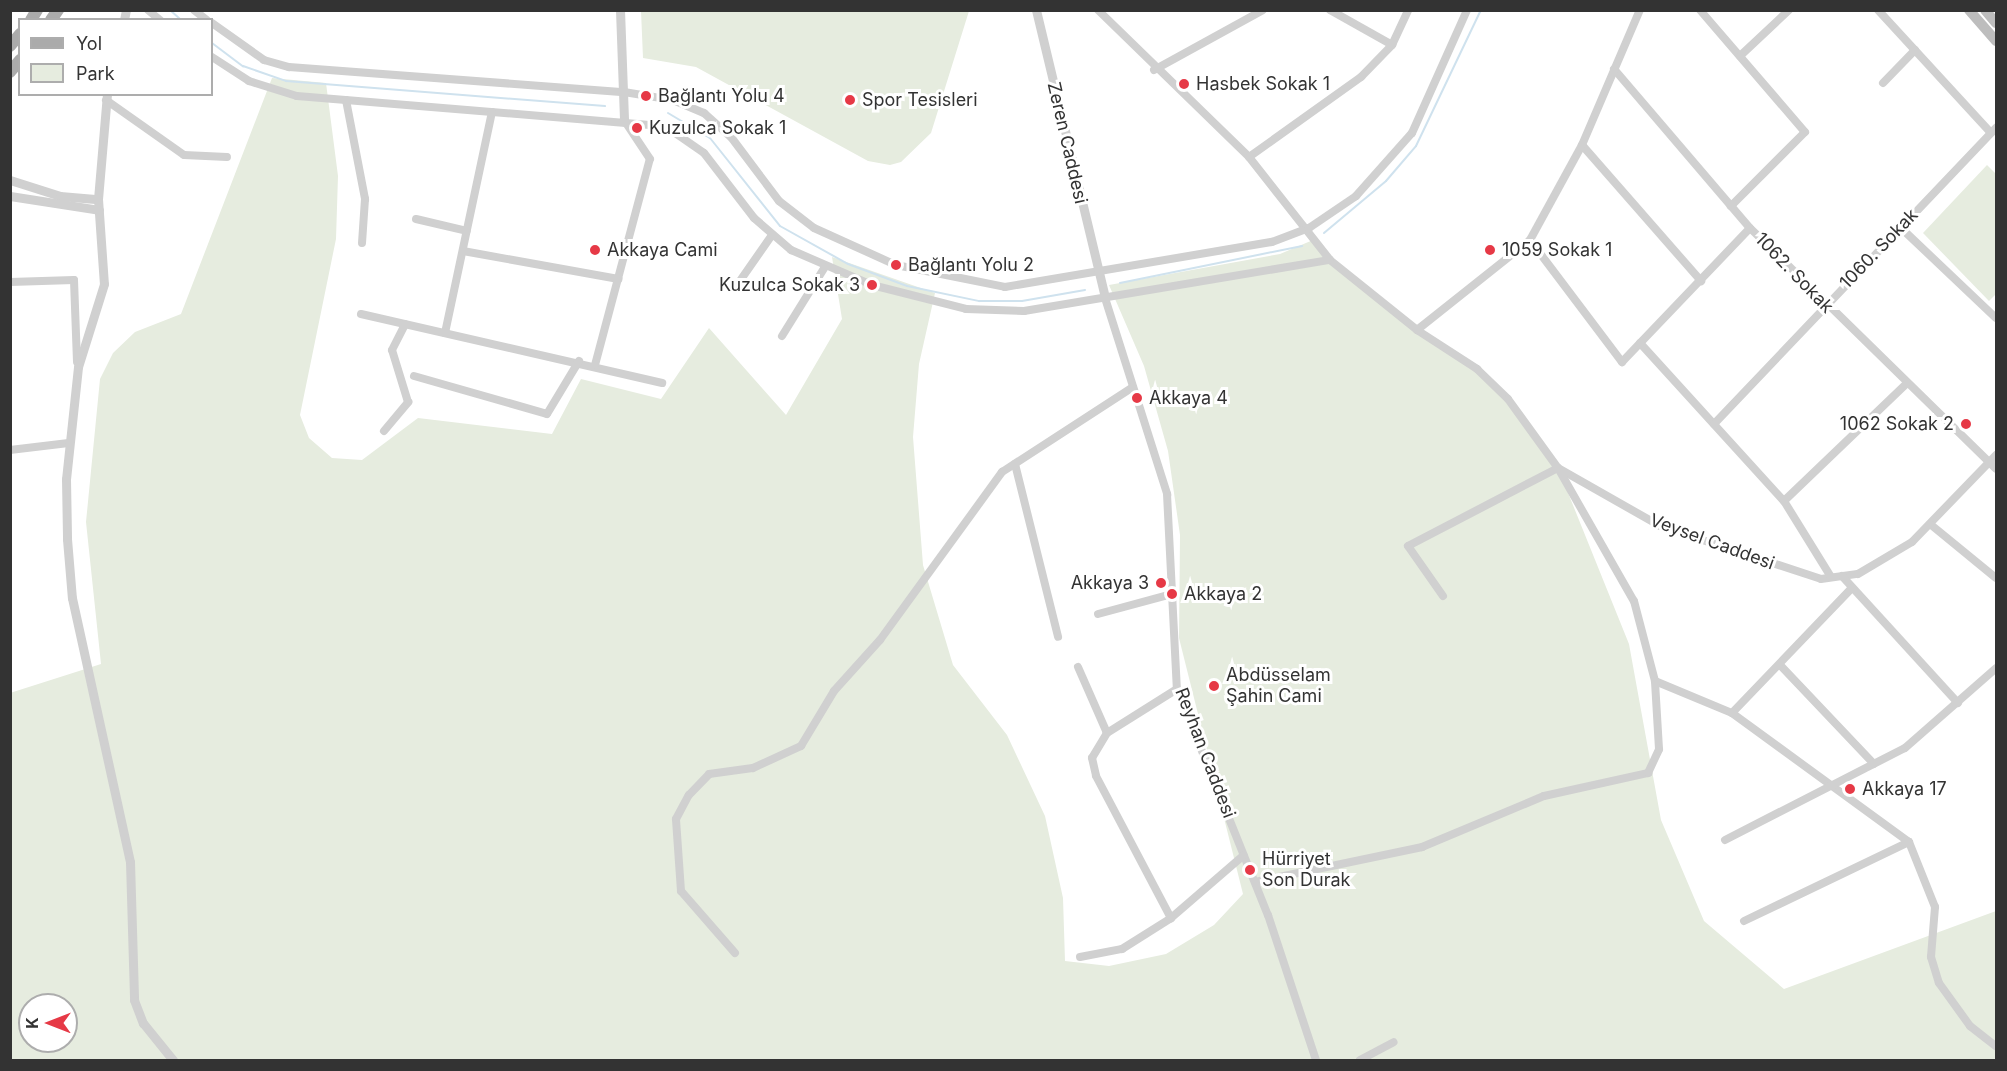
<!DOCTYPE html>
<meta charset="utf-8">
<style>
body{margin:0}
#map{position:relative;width:2007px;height:1071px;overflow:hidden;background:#fff;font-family:Inter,sans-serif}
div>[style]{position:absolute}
.green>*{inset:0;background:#e6ecdf}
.stream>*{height:2px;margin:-1px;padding:0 1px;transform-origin:1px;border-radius:1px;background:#cfe2ee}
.minor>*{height:8px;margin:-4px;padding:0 4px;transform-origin:4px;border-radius:4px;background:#d0d0d0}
.tertiary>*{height:9px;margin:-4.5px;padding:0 4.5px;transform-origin:4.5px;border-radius:4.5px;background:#d0d0d0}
.secondary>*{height:10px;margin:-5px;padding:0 5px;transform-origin:5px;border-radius:5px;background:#bdbdbd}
.primary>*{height:12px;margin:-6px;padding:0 6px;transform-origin:6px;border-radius:6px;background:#ababab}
.dots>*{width:16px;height:16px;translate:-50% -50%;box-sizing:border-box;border:3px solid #fff;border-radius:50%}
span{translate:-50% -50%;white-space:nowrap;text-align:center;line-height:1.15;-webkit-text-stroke:6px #fff;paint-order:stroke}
.poi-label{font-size:18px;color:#333}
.left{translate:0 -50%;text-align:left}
.right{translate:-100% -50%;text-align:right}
.street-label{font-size:18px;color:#333}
.frame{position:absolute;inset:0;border:12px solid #333;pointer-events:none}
.legend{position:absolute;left:18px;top:18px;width:195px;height:78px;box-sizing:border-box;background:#fff;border:2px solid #adadad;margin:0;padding:8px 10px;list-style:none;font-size:18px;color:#333}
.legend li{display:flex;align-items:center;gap:12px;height:30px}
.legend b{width:30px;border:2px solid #adadad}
.north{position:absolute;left:18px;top:993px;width:60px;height:60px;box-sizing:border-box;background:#fff;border:2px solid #adadad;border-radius:50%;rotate:270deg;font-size:16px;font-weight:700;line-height:24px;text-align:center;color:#333}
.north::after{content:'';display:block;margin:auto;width:21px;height:27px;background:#e63946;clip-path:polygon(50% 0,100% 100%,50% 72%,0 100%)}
</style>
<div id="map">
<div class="green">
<i style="clip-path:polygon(969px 11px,931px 133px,901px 162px,890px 165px,868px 161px,696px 67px,643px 58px,641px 11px)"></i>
<i style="clip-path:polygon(evenodd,272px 78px,326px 83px,338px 176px,336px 239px,300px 415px,309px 438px,332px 458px,362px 460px,418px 418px,552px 434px,581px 379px,661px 399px,709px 328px,786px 415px,842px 319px,832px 257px,935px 293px,919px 364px,913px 437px,923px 565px,953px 665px,1007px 735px,1045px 816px,1063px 898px,1065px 961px,1109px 966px,1166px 954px,1214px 925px,1243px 894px,1179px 638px,1180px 535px,1168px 451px,1144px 366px,1109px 285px,1280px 254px,1313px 240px,1327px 260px,1484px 374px,1558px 468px,1629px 644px,1661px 820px,1704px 921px,1784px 989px,1996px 911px,1996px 1060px,11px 1060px,10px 693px,101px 664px,86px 522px,100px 379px,113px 353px,135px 332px,181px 314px,272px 78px,30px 1005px,66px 1005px,66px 1041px,30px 1041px,30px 1005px)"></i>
<i style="clip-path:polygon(1987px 165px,1996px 174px,1996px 294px,1989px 301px,1923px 233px)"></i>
</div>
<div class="stream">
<i style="left:170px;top:10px;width:15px;rotate:42deg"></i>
<i style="left:212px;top:43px;width:39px;rotate:37deg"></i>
<i style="left:243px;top:66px;width:46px;rotate:19.2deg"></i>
<i style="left:286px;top:81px;width:320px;rotate:4.5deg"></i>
<i style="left:668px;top:113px;width:49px;rotate:30.8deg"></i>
<i style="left:710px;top:138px;width:112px;rotate:51.5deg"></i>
<i style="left:780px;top:226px;width:78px;rotate:29.2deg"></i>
<i style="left:848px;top:264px;width:63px;rotate:20.4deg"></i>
<i style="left:907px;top:286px;width:74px;rotate:11.8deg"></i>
<i style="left:979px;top:301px;width:43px"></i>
<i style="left:1022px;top:301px;width:64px;rotate:-9.9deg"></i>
<i style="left:1324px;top:233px;width:81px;rotate:-40deg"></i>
<i style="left:1386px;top:181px;width:46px;rotate:-49.4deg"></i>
<i style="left:1416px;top:146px;width:151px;rotate:-64.5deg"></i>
<i style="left:1120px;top:283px;width:186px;rotate:-11.5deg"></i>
</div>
<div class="minor">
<i style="left:148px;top:10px;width:16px;rotate:40deg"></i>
<i style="left:194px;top:10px;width:16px;rotate:38deg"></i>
<i style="left:1098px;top:10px;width:211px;rotate:44.2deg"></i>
<i style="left:1249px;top:157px;width:131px;rotate:51.8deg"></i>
<i style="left:1330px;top:260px;width:112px;rotate:38.8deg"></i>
<i style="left:1417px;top:330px;width:72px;rotate:33deg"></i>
<i style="left:1477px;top:369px;width:43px;rotate:44.1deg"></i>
<i style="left:1508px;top:399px;width:85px;rotate:54.1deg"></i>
<i style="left:1558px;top:468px;width:117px;rotate:29.6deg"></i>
<i style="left:1660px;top:526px;width:169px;rotate:18.2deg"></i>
<i style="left:1821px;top:579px;width:37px;rotate:-8deg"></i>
<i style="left:1858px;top:574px;width:63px;rotate:-30.7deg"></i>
<i style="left:1912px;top:542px;width:121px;rotate:-46deg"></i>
<i style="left:1330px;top:10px;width:71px;rotate:29.4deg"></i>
<i style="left:1700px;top:10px;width:161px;rotate:49.3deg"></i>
<i style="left:1805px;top:132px;width:105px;rotate:135deg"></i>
<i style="left:1878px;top:10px;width:167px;rotate:47.4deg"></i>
<i style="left:212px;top:23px;width:64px;rotate:35.4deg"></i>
<i style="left:264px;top:60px;width:26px;rotate:16deg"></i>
<i style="left:289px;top:67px;width:336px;rotate:4.3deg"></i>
<i style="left:624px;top:92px;width:50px;rotate:9.3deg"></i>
<i style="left:673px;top:100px;width:34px;rotate:23deg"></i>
<i style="left:704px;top:113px;width:36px;rotate:42deg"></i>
<i style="left:731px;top:137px;width:80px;rotate:53.1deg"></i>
<i style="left:779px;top:201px;width:44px;rotate:37.6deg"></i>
<i style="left:814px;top:228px;width:90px;rotate:24.3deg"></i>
<i style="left:896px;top:265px;width:111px;rotate:11.4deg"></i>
<i style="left:1005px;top:287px;width:271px;rotate:-9.6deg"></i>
<i style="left:1272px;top:242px;width:40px;rotate:-21deg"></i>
<i style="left:1309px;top:228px;width:57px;rotate:-34.2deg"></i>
<i style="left:1356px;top:196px;width:84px;rotate:-48.4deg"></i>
<i style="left:1412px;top:133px;width:135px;rotate:-65.9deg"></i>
<i style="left:1740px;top:56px;width:67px;rotate:-43.2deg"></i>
<i style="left:212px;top:57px;width:44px;rotate:33deg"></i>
<i style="left:249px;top:81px;width:50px;rotate:17.4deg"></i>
<i style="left:297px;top:96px;width:369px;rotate:4.7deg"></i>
<i style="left:665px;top:126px;width:47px;rotate:34.7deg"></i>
<i style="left:704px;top:153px;width:82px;rotate:52.4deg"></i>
<i style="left:754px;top:218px;width:49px;rotate:40.9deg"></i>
<i style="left:791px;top:250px;width:88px;rotate:23.4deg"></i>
<i style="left:872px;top:285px;width:97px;rotate:14.3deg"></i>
<i style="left:966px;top:309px;width:58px;rotate:2deg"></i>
<i style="left:1024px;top:311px;width:310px;rotate:-9.5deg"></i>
<i style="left:1614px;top:69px;width:209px;rotate:49.5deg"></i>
<i style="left:1750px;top:228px;width:344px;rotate:44.4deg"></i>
<i style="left:1154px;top:70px;width:124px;rotate:-28.8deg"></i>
<i style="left:1883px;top:83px;width:46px;rotate:-45.9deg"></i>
<i style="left:106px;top:100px;width:95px;rotate:35.2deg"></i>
<i style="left:184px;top:155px;width:43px;rotate:2.7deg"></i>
<i style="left:346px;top:100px;width:101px;rotate:79.1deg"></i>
<i style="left:365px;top:199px;width:44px;rotate:93.9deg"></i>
<i style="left:1582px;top:145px;width:181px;rotate:48.8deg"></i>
<i style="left:1249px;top:157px;width:138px;rotate:-35.5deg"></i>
<i style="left:1361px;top:77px;width:45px;rotate:-45.9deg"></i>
<i style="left:1392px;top:45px;width:38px;rotate:-65deg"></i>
<i style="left:416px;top:219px;width:52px;rotate:13.2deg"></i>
<i style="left:1900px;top:227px;width:132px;rotate:43.5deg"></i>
<i style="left:1530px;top:240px;width:153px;rotate:53deg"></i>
<i style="left:1622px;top:362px;width:185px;rotate:-46.3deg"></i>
<i style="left:463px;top:251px;width:158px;rotate:10.2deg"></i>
<i style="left:10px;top:282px;width:64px;rotate:-1.8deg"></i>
<i style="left:74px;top:280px;width:82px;rotate:87.9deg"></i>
<i style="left:735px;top:288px;width:65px;rotate:-55.1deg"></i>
<i style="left:1105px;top:298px;width:206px;rotate:72.4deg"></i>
<i style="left:1167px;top:494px;width:195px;rotate:87.1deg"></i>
<i style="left:1177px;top:689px;width:244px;rotate:68.1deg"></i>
<i style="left:1268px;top:915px;width:153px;rotate:71.7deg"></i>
<i style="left:361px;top:314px;width:309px;rotate:12.9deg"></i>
<i style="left:1417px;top:330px;width:144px;rotate:-38.5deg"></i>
<i style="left:1530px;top:240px;width:108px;rotate:-61.3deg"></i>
<i style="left:1582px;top:145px;width:147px;rotate:-66.8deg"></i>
<i style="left:445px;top:333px;width:226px;rotate:-78deg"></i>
<i style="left:782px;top:336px;width:81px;rotate:-58.1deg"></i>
<i style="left:1640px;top:343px;width:214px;rotate:47.7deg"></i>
<i style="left:1784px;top:501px;width:89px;rotate:58.3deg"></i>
<i style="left:595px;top:365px;width:213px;rotate:-75.1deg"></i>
<i style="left:650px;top:159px;width:47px;rotate:-123.7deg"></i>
<i style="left:414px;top:376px;width:138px;rotate:15.9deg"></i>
<i style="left:547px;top:414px;width:62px;rotate:-58.9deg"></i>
<i style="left:1714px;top:424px;width:409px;rotate:-46.4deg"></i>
<i style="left:384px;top:431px;width:38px;rotate:-50deg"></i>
<i style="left:408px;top:402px;width:54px;rotate:-107.1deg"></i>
<i style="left:392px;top:350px;width:29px;rotate:-63deg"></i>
<i style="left:10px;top:450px;width:59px;rotate:-6.8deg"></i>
<i style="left:1015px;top:464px;width:178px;rotate:76deg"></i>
<i style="left:1784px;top:501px;width:169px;rotate:-43.8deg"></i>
<i style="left:1930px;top:524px;width:85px;rotate:39.3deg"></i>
<i style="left:1842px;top:576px;width:172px;rotate:47.6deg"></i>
<i style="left:1443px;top:596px;width:61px;rotate:-125deg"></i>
<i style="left:1408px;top:546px;width:169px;rotate:-27.5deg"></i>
<i style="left:1558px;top:468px;width:153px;rotate:60.3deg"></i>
<i style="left:1634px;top:601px;width:83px;rotate:75.3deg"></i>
<i style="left:1655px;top:681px;width:83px;rotate:22.6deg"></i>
<i style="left:1732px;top:713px;width:219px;rotate:36.1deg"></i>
<i style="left:1909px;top:842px;width:70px;rotate:68.2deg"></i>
<i style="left:1935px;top:907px;width:50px;rotate:94.6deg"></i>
<i style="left:1931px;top:957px;width:27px;rotate:73deg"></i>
<i style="left:1939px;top:983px;width:53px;rotate:54.2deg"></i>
<i style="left:1970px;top:1026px;width:33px;rotate:38deg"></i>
<i style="left:1098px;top:614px;width:77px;rotate:-15.1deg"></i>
<i style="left:1781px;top:666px;width:135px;rotate:46.5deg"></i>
<i style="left:1078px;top:667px;width:72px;rotate:66.3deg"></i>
<i style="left:1177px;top:689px;width:83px;rotate:147.8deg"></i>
<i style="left:1107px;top:733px;width:29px;rotate:121deg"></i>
<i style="left:1092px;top:758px;width:18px;rotate:77deg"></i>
<i style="left:1096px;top:776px;width:161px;rotate:62.2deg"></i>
<i style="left:1171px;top:918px;width:96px;rotate:-40.8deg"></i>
<i style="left:1732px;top:713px;width:173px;rotate:-46.2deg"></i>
<i style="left:1725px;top:840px;width:202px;rotate:-27.1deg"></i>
<i style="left:1905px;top:748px;width:121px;rotate:-41.3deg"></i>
<i style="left:1255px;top:882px;width:171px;rotate:-11.8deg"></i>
<i style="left:1422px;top:847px;width:132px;rotate:-22.7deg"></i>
<i style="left:1544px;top:796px;width:107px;rotate:-12.5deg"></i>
<i style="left:1648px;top:773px;width:26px;rotate:-65deg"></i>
<i style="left:1659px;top:749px;width:68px;rotate:-93.4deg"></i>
<i style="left:1744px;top:921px;width:183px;rotate:-25.6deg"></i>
<i style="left:735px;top:953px;width:82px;rotate:-131.1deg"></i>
<i style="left:681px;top:891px;width:72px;rotate:-94deg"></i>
<i style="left:676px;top:819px;width:27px;rotate:-62deg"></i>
<i style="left:689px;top:795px;width:29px;rotate:-46deg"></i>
<i style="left:709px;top:774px;width:44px;rotate:-7.8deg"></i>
<i style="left:753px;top:768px;width:53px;rotate:-24.6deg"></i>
<i style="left:801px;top:746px;width:64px;rotate:-59deg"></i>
<i style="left:834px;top:691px;width:69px;rotate:-48deg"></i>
<i style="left:880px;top:640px;width:208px;rotate:-54deg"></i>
<i style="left:1002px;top:472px;width:156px;rotate:-33deg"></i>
<i style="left:1080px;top:957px;width:43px;rotate:-10.8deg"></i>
<i style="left:1122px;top:949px;width:58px;rotate:-32.3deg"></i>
<i style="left:1360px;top:1060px;width:38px;rotate:-28deg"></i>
</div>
<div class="tertiary">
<i style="left:620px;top:10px;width:110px;rotate:87.9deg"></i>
<i style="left:1036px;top:10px;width:296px;rotate:76.5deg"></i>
<i style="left:124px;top:20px;width:10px;rotate:-79deg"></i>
<i style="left:107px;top:94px;width:105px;rotate:94.9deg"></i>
<i style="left:98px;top:199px;width:85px;rotate:86deg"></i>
<i style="left:104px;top:284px;width:87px;rotate:107.4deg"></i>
<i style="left:78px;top:367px;width:113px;rotate:96.1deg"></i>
<i style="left:66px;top:479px;width:60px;rotate:89deg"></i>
<i style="left:67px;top:539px;width:59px;rotate:85.2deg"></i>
<i style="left:72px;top:598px;width:270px;rotate:77.6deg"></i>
<i style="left:130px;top:862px;width:138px;rotate:88.3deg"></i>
<i style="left:134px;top:1000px;width:25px;rotate:69deg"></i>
<i style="left:143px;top:1023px;width:48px;rotate:51deg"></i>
<i style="left:10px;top:180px;width:52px;rotate:17.7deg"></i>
<i style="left:60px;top:196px;width:38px;rotate:5deg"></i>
<i style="left:10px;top:196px;width:90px;rotate:8.9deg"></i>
</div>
<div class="secondary">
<i style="left:1969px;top:10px;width:41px;rotate:48.9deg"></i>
<i style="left:1985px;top:10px;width:17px;rotate:50deg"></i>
</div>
<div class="primary">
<i style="left:31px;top:20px;width:12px;rotate:-59deg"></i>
<i style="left:51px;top:20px;width:12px;rotate:-55deg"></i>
<i style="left:10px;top:46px;width:16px;rotate:-50deg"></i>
<i style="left:10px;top:72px;width:16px;rotate:-50deg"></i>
</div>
<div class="dots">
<i style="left:1184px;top:84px;background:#e63946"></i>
<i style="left:646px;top:96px;background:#e63946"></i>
<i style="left:850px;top:100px;background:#e63946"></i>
<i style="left:637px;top:128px;background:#e63946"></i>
<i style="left:595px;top:250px;background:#e63946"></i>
<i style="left:1490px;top:250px;background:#e63946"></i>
<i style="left:896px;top:265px;background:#e63946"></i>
<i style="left:872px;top:285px;background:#e63946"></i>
<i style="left:1137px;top:398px;background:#e63946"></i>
<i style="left:1966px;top:424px;background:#e63946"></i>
<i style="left:1161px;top:583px;background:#e63946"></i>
<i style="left:1172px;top:594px;background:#e63946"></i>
<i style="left:1214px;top:686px;background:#e63946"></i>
<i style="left:1850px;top:789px;background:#e63946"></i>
<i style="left:1250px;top:870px;background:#e63946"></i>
</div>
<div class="poi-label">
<span class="left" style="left:1196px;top:84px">Hasbek Sokak 1</span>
<span class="left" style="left:658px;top:96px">Bağlantı Yolu 4</span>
<span class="left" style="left:862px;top:100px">Spor Tesisleri</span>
<span class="left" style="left:649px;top:128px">Kuzulca Sokak 1</span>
<span class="left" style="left:607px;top:250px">Akkaya Cami</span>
<span class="left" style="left:1502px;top:250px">1059 Sokak 1</span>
<span class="left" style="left:908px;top:265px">Bağlantı Yolu 2</span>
<span class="right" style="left:860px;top:285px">Kuzulca Sokak 3</span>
<span class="left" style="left:1149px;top:398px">Akkaya 4</span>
<span class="right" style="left:1954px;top:424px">1062 Sokak 2</span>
<span class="right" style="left:1149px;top:583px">Akkaya 3</span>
<span class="left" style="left:1184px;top:594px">Akkaya 2</span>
<span class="left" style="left:1226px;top:686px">Abdüsselam<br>Şahin Cami</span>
<span class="left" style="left:1862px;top:789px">Akkaya 17</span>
<span class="left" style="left:1262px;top:870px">Hürriyet<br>Son Durak</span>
</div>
<div class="street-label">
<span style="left:1067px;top:143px;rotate:77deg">Zeren Caddesi</span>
<span style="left:1879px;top:249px;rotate:-46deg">1060. Sokak</span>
<span style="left:1794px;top:273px;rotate:46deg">1062. Sokak</span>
<span style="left:1712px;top:542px;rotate:20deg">Veysel Caddesi</span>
<span style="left:1205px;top:753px;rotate:69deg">Reyhan Caddesi</span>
</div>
<div class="frame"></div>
<ul class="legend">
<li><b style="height:8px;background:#ababab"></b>Yol</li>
<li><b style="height:16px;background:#e6ecdf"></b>Park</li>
</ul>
<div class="north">K</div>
</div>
